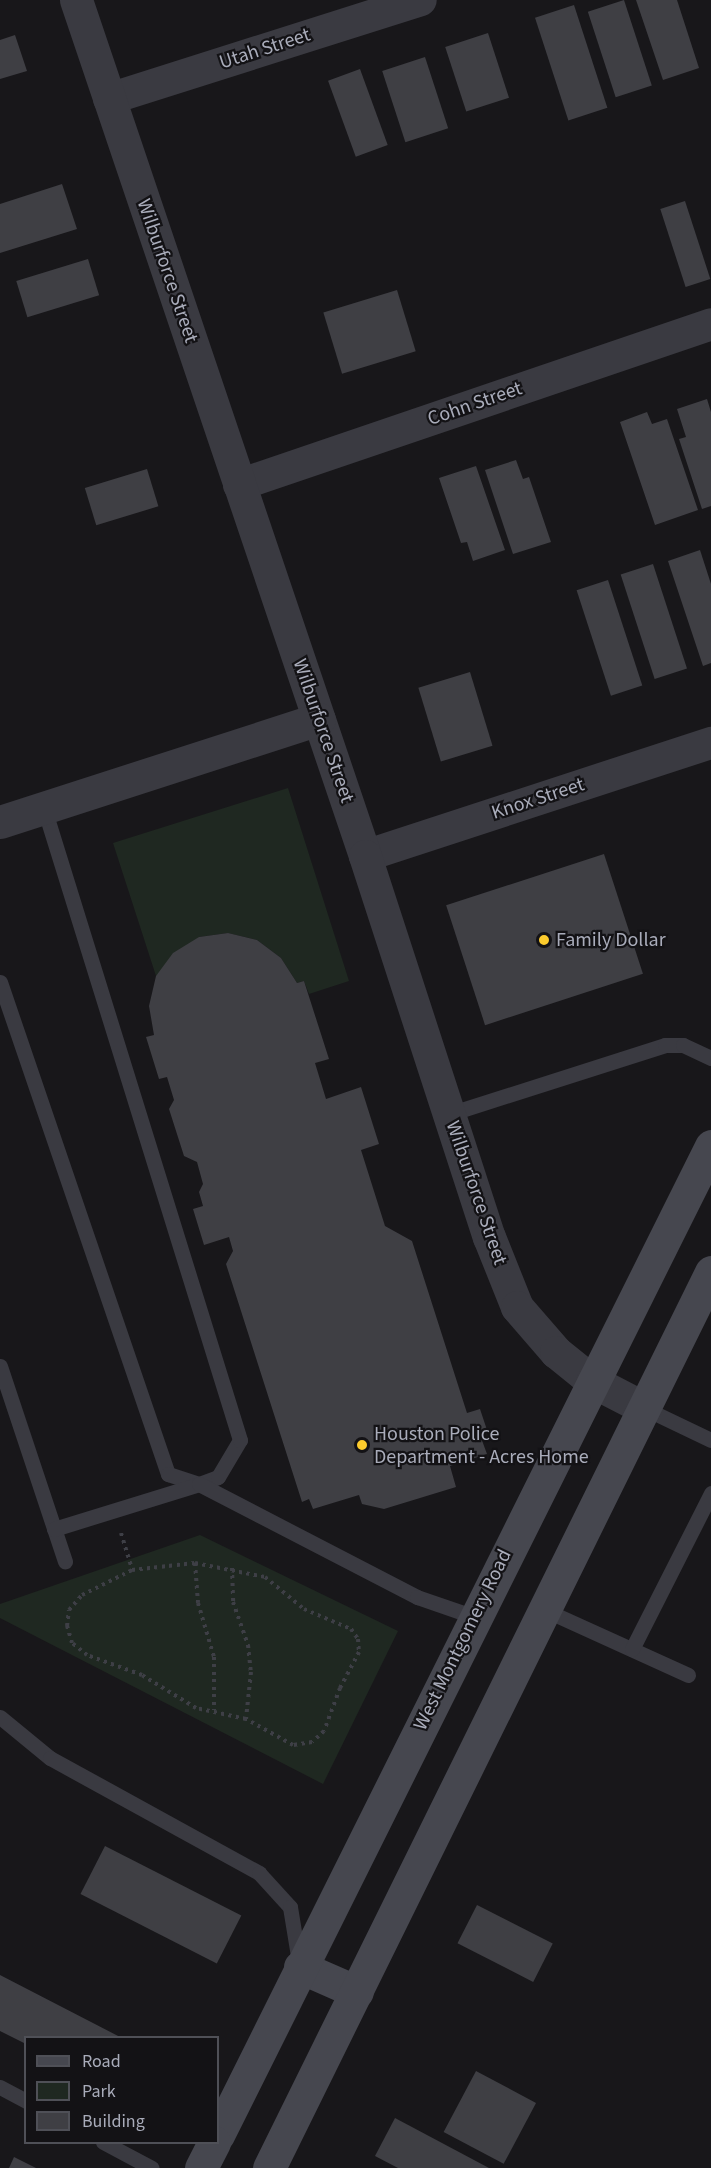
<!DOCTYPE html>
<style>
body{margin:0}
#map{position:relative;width:711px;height:2168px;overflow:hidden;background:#18171a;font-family:"Source Sans 3",sans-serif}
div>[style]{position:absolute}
.green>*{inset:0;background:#1f2821}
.building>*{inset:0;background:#3f3f44;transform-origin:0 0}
.path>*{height:4px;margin-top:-2px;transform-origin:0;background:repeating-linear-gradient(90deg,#3e3f46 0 3px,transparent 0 7.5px)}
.service>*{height:15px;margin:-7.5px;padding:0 7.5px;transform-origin:7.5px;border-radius:7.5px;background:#3a3a41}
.minor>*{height:32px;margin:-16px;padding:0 16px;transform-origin:16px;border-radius:16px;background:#3a3a41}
.tertiary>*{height:33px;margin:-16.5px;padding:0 16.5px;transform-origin:16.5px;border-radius:16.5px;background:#3a3a41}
.secondary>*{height:33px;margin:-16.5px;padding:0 16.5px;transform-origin:16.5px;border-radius:16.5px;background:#46474f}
.dots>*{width:16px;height:16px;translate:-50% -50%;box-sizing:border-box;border:3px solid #131215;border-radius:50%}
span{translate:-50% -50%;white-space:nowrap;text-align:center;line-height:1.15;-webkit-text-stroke:4.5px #131215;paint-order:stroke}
.street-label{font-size:20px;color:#a9acba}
.poi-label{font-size:20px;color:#a9acba}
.left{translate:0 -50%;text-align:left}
.legend{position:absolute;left:24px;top:2036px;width:195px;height:108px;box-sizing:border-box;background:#131215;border:2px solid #4f5057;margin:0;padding:8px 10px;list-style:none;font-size:18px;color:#a9acba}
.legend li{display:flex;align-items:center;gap:12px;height:30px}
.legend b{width:30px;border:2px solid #4f5057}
</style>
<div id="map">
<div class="green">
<i style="clip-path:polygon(288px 788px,349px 981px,309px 994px,304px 981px,297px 983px,281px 958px,257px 940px,228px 933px,199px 937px,156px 976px,113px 843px)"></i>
<i style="clip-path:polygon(200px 1535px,398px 1631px,323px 1784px,0 1618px,0 1604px)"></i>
</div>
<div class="building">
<i style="left:624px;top:0;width:90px;height:38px;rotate:72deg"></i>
<i style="clip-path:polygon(636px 0,677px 0,699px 68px,663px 80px)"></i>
<i style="left:574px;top:5px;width:108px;height:41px;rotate:72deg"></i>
<i style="left:488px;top:33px;width:68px;height:45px;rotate:72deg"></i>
<i style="clip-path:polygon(15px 35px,27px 71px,0 79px,0 40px)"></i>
<i style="left:425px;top:57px;width:75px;height:45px;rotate:72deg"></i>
<i style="left:360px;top:69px;width:81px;height:34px;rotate:70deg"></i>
<i style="clip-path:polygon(62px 184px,77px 229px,0 253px,0 204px)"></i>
<i style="left:685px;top:201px;width:82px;height:26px;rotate:72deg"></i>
<i style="left:88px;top:259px;width:38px;height:75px;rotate:73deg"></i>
<i style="left:397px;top:290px;width:64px;height:77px;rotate:73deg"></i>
<i style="clip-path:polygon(707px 399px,711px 412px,711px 506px,702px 509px,679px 439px,686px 437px,677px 409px)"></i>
<i style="clip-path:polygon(647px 412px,652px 424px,667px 419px,698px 510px,655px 525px,620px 422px)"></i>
<i style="clip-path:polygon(516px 460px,523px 479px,529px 477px,551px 542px,513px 554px,485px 470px)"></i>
<i style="clip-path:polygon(476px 466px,505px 550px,473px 561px,467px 542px,461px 543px,439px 478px)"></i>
<i style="left:147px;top:469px;width:39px;height:65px;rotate:73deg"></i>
<i style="clip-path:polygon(700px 550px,711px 584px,711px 663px,703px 666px,668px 561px)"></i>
<i style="left:653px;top:564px;width:110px;height:34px;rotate:72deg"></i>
<i style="left:608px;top:580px;width:111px;height:33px;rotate:72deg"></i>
<i style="left:470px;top:672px;width:77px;height:54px;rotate:73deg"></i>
<i style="left:604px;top:854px;width:126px;height:166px;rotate:72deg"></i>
<i style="clip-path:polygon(228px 933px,257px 940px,281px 958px,297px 983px,304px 981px,329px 1059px,315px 1063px,326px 1099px,361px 1087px,379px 1144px,361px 1150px,385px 1226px,412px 1241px,467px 1413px,480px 1409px,488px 1433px,480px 1435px,487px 1454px,450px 1466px,456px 1487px,384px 1509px,362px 1504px,359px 1495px,313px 1509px,309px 1499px,302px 1502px,226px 1264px,233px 1251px,229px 1237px,204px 1245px,193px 1209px,203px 1206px,199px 1192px,203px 1184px,197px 1162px,184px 1156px,169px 1109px,174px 1100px,167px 1077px,159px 1079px,146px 1037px,154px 1035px,149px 1006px,156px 976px,173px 953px,199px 937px)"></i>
<i style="left:105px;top:1846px;width:153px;height:54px;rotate:27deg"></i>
<i style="left:477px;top:1905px;width:85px;height:43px;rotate:27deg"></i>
<i style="clip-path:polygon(0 1975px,122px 2038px,26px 2038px,26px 2044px,0 2031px)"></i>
<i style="left:476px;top:2071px;width:68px;height:69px;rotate:28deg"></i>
<i style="clip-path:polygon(395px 2118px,489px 2168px,398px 2168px,375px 2156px)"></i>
<i style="clip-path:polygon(14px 2157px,36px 2168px,9px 2168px)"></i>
</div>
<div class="path">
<i style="left:121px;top:1533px;width:39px;rotate:73deg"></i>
<i style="left:195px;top:1563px;width:71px;rotate:11.3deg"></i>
<i style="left:265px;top:1577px;width:50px;rotate:39.4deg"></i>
<i style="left:304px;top:1609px;width:51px;rotate:23.1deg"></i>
<i style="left:351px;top:1629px;width:12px;rotate:55deg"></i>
<i style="left:358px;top:1639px;width:13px;rotate:86deg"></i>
<i style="left:359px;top:1652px;width:41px;rotate:117.8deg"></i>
<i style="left:340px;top:1688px;width:46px;rotate:110.4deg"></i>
<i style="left:324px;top:1731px;width:16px;rotate:137deg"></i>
<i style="left:312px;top:1742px;width:19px;rotate:171deg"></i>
<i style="left:293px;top:1745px;width:54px;rotate:-151deg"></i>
<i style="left:246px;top:1719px;width:51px;rotate:-167.6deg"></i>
<i style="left:196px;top:1708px;width:63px;rotate:-148.6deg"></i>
<i style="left:142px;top:1675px;width:59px;rotate:-160deg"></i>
<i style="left:87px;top:1655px;width:19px;rotate:-141deg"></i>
<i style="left:72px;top:1643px;width:18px;rotate:-106deg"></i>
<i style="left:67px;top:1626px;width:16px;rotate:-83deg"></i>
<i style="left:69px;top:1610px;width:20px;rotate:-49deg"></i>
<i style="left:82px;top:1595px;width:56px;rotate:-26.6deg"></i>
<i style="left:132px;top:1570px;width:63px;rotate:-6.3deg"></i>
<i style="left:195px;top:1563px;width:40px;rotate:85.7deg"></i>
<i style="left:198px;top:1603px;width:56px;rotate:73.5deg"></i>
<i style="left:214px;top:1657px;width:53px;rotate:90deg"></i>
<i style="left:232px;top:1568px;width:34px;rotate:88deg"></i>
<i style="left:233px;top:1602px;width:46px;rotate:70.8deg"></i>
<i style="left:248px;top:1645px;width:27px;rotate:84deg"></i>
<i style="left:251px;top:1672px;width:47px;rotate:96.1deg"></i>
</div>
<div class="service">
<i style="left:0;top:982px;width:520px;rotate:71.15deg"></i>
<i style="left:168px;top:1474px;width:33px;rotate:18deg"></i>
<i style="left:199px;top:1484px;width:20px;rotate:-20deg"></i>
<i style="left:218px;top:1477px;width:43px;rotate:-59.3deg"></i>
<i style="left:240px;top:1440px;width:662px;rotate:-107.23deg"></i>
<i style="left:449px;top:1114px;width:227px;rotate:-17.7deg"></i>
<i style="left:665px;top:1045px;width:18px"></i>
<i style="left:683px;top:1045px;width:31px;rotate:25deg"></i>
<i style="left:0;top:1366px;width:206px;rotate:71.6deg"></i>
<i style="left:644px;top:1408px;width:74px;rotate:25.5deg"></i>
<i style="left:54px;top:1529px;width:152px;rotate:-17.2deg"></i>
<i style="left:199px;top:1484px;width:246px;rotate:27.4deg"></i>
<i style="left:417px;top:1597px;width:61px;rotate:19deg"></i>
<i style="left:545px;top:1610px;width:157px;rotate:24.4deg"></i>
<i style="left:632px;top:1649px;width:175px;rotate:-63.1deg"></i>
<i style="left:0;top:1717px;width:65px;rotate:39.4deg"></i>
<i style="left:50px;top:1758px;width:239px;rotate:28.8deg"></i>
<i style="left:259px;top:1873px;width:46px;rotate:47.6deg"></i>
<i style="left:290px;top:1907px;width:56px;rotate:80.7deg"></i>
<i style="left:0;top:2087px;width:30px;rotate:28deg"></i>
<i style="left:103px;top:2142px;width:55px;rotate:28deg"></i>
</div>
<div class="minor">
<i style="left:109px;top:99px;width:327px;rotate:-17.6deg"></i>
<i style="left:239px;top:485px;width:499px;rotate:-18.8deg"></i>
<i style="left:365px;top:856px;width:364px;rotate:-18.1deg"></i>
</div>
<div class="tertiary">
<i style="left:76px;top:0;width:903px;rotate:71.34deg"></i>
<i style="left:365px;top:856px;width:401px;rotate:72deg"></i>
<i style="left:489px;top:1237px;width:75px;rotate:68.2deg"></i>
<i style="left:517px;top:1307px;width:60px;rotate:49.1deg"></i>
<i style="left:556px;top:1352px;width:46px;rotate:38.9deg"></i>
<i style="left:592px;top:1381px;width:59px;rotate:27.4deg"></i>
<i style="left:0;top:822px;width:335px;rotate:-17.9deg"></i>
</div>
<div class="secondary">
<i style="left:300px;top:1967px;width:62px;rotate:23.7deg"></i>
<i style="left:218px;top:2135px;width:1105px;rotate:-63.5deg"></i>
<i style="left:201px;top:2168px;width:29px;rotate:-63deg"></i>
<i style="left:269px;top:2168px;width:999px;rotate:-63.74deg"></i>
</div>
<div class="dots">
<i style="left:544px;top:940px;background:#fccb2d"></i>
<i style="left:362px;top:1445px;background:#fccb2d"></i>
</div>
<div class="street-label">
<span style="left:265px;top:49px;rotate:-18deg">Utah Street</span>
<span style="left:167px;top:271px;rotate:71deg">Wilburforce Street</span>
<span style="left:475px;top:404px;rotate:-19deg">Cohn Street</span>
<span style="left:323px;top:731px;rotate:71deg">Wilburforce Street</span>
<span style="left:538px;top:799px;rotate:-18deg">Knox Street</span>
<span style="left:476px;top:1193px;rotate:71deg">Wilburforce Street</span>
<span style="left:463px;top:1640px;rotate:-64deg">West Montgomery Road</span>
</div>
<div class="poi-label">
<span class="left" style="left:556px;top:940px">Family Dollar</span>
<span class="left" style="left:374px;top:1446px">Houston Police<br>Department - Acres Home</span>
</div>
<ul class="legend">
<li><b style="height:8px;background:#46474f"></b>Road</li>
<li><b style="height:16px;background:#1f2821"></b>Park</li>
<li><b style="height:16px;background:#3f3f44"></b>Building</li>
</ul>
</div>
